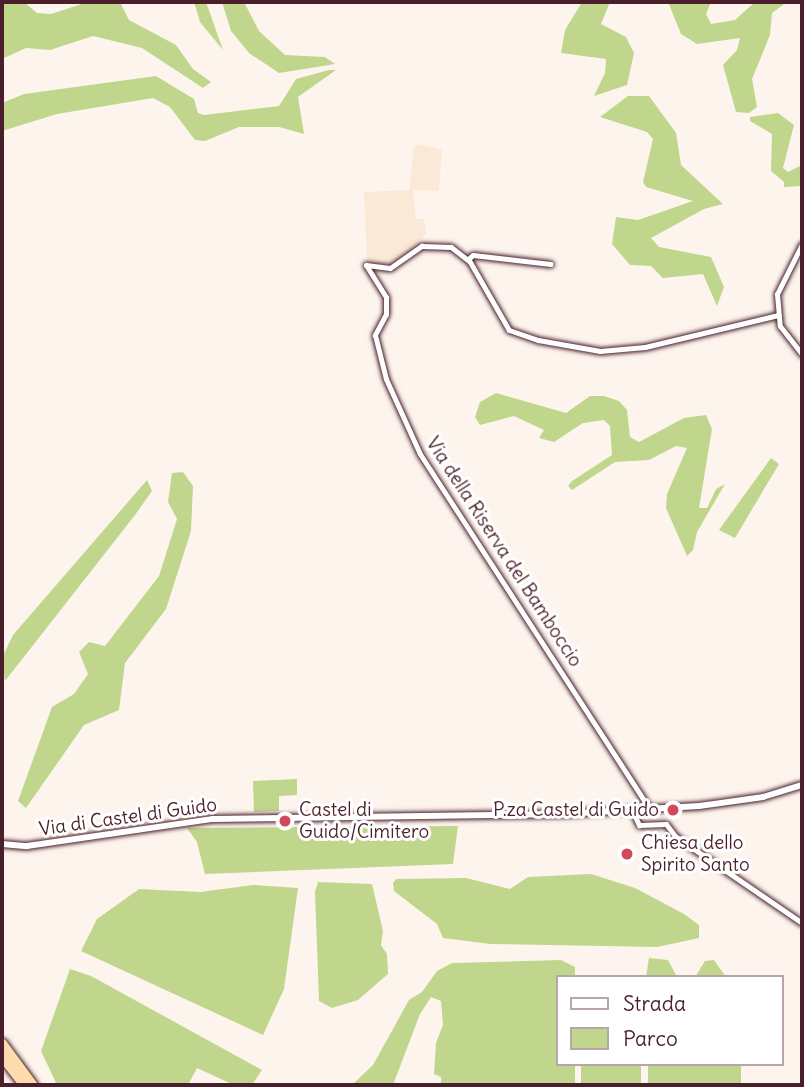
<!DOCTYPE html>
<style>
body{margin:0}
#map{position:relative;width:804px;height:1087px;overflow:hidden;background:#fdf5ed;font-family:Delius,sans-serif}
div>[style]{position:absolute}
.built>*{inset:0;background:#fbe9d7}
.green>*{inset:0;background:#c0d68c;transform-origin:0 0}
.roads{filter:drop-shadow(0 0 2px #4a1f2b) drop-shadow(0 0 2px #4a1f2b)}
.minor>*{height:5px;margin:-2.5px;padding:0 2.5px;transform-origin:2.5px;border-radius:2.5px;background:#fff}
.tertiary>*{height:6px;margin:-3px;padding:0 3px;transform-origin:3px;border-radius:3px;background:#fff}
.trunk>*{height:9px;margin:-4.5px;padding:0 4.5px;transform-origin:4.5px;border-radius:4.5px;background:#fedbac}
.dots>*{width:19px;height:19px;translate:-50% -50%;box-sizing:border-box;border:4px solid #fff;border-radius:50%}
span{translate:-50% -50%;white-space:nowrap;text-align:center;line-height:1.15;-webkit-text-stroke:6px #fff;paint-order:stroke}
.street-label{font-size:19px;color:#4a1f2b}
.poi-label{font-size:19px;color:#4a1f2b}
.left{translate:0 -50%;text-align:left}
.right{translate:-100% -50%;text-align:right}
.frame{position:absolute;inset:0;border:4px solid #4a1f2b;pointer-events:none}
.legend{position:absolute;left:556px;top:975px;width:228px;height:91px;box-sizing:border-box;background:#fff;border:2px solid #b7a5aa;margin:0;padding:9px 12px;list-style:none;font-size:21px;color:#4a1f2b}
.legend li{display:flex;align-items:center;gap:14px;height:35px}
.legend b{width:35px;border:2px solid #b7a5aa}
</style>
<div id="map">
<div class="built">
<i style="clip-path:polygon(419px 144px,442px 150px,439px 191px,413px 190px,416px 219px,424px 219px,426px 234px,396px 263px,376px 265px,367px 261px,364px 192px,409px 190px,414px 147px)"></i>
</div>
<div class="green">
<i style="clip-path:polygon(2px 2px,24px 2px,37px 13px,51px 14px,88px 2px,120px 2px,129px 20px,176px 45px,193px 69px,211px 82px,203px 88px,142px 48px,93px 36px,50px 50px,26px 48px,2px 59px)"></i>
<i style="clip-path:polygon(194px 2px,206px 2px,223px 50px,200px 22px)"></i>
<i style="clip-path:polygon(222px 2px,244px 2px,259px 31px,285px 55px,325px 57px,335px 64px,279px 73px,249px 53px,231px 31px)"></i>
<i style="clip-path:polygon(582px 2px,610px 2px,601px 24px,626px 37px,634px 53px,627px 85px,594px 96px,605px 73px,606px 59px,561px 53px,565px 30px)"></i>
<i style="clip-path:polygon(668px 2px,711px 2px,706px 14px,711px 24px,735px 20px,755px 2px,787px 2px,772px 13px,770px 35px,752px 79px,757px 107px,749px 113px,736px 112px,723px 65px,737px 50px,740px 38px,697px 44px,681px 34px)"></i>
<i style="clip-path:polygon(329px 70px,336px 70px,298px 97px,304px 134px,279px 127px,239px 127px,205px 141px,195px 140px,170px 107px,153px 98px,57px 114px,2px 131px,2px 103px,24px 94px,156px 76px,194px 99px,198px 113px,204px 115px,279px 106px,296px 79px)"></i>
<i style="clip-path:polygon(628px 96px,649px 96px,676px 133px,681px 165px,723px 204px,704px 209px,651px 238px,659px 247px,711px 257px,724px 287px,717px 306px,703px 274px,663px 278px,651px 266px,630px 265px,612px 244px,616px 217px,638px 220px,693px 201px,646px 187px,643px 182px,653px 139px,647px 132px,600px 117px)"></i>
<i style="clip-path:polygon(778px 113px,794px 125px,783px 168px,788px 172px,802px 165px,802px 186px,784px 187px,784px 182px,771px 171px,772px 134px,750px 121px,750px 117px)"></i>
<i style="clip-path:polygon(496px 393px,566px 413px,590px 396px,604px 396px,619px 401px,627px 410px,630px 437px,639px 442px,684px 418px,706px 415px,712px 429px,699px 508px,707px 508px,716px 489px,725px 484px,697px 532px,693px 550px,687px 556px,666px 508px,667px 494px,687px 448px,676px 446px,649px 460px,615px 462px,572px 490px,568px 486px,572px 481px,612px 455px,610px 426px,604px 420px,583px 423px,554px 442px,539px 438px,544px 430px,514px 416px,480px 425px,475px 417px,480px 402px)"></i>
<i style="clip-path:polygon(771px 458px,779px 464px,735px 538px,719px 530px)"></i>
<i style="clip-path:polygon(183px 472px,193px 486px,191px 531px,166px 609px,125px 663px,119px 710px,84px 725px,26px 808px,18px 801px,52px 707px,74px 694px,88px 674px,79px 652px,89px 642px,105px 646px,159px 576px,177px 519px,168px 502px,172px 473px)"></i>
<i style="clip-path:polygon(147px 480px,152px 491px,135px 515px,5px 681px,2px 658px,13px 635px)"></i>
<i style="clip-path:polygon(297px 779px,297px 795px,279px 796px,279px 811px,254px 812px,253px 781px)"></i>
<i style="clip-path:polygon(458px 826px,453px 864px,205px 874px,197px 842px,187px 828px)"></i>
<i style="clip-path:polygon(591px 874px,635px 888px,684px 914px,699px 925px,699px 938px,657px 947px,490px 944px,443px 938px,437px 924px,394px 891px,393px 883px,396px 879px,466px 878px,510px 889px,528px 877px)"></i>
<i style="clip-path:polygon(318px 882px,372px 884px,383px 931px,381px 945px,387px 954px,388px 974px,358px 1000px,332px 1008px,319px 1001px,315px 892px)"></i>
<i style="clip-path:polygon(253px 885px,298px 888px,284px 989px,263px 1035px,81px 951px,97px 919px,139px 889px,200px 892px)"></i>
<i style="clip-path:polygon(649px 958px,668px 960px,677px 977px,646px 977px)"></i>
<i style="clip-path:polygon(561px 960px,575px 967px,575px 977px,557px 977px,557px 1064px,575px 1064px,575px 1085px,441px 1085px,441px 1077px,434px 1074px,436px 1043px,443px 1025px,441px 1001px,431px 997px,420px 1014px,393px 1085px,352px 1085px,373px 1065px,409px 1000px,422px 992px,437px 971px,452px 963px)"></i>
<i style="clip-path:polygon(714px 960px,726px 977px,695px 977px,705px 961px)"></i>
<i style="clip-path:polygon(70px 969px,91px 976px,262px 1070px,252px 1085px,234px 1085px,197px 1068px,188px 1085px,57px 1085px,41px 1051px)"></i>
<i style="left:581px;top:1064px;width:60px;height:21px"></i>
<i style="left:648px;top:1064px;width:93px;height:21px"></i>
</div>
<div class="roads">
<div class="minor">
<i style="left:802px;top:244px;width:56px;rotate:116.6deg"></i>
<i style="left:777px;top:294px;width:32px;rotate:85deg"></i>
<i style="left:780px;top:326px;width:36px;rotate:52deg"></i>
<i style="left:468px;top:259px;width:6px;rotate:-39deg"></i>
<i style="left:473px;top:255px;width:78px;rotate:6.7deg"></i>
<i style="left:366px;top:265px;width:38px;rotate:58deg"></i>
<i style="left:386px;top:297px;width:17px;rotate:90deg"></i>
<i style="left:386px;top:314px;width:24px;rotate:118deg"></i>
<i style="left:375px;top:335px;width:45px;rotate:76deg"></i>
<i style="left:386px;top:379px;width:82px;rotate:65.6deg"></i>
<i style="left:420px;top:454px;width:422px;rotate:57.1deg"></i>
<i style="left:366px;top:265px;width:24px;rotate:7deg"></i>
<i style="left:390px;top:268px;width:39px;rotate:-35deg"></i>
<i style="left:422px;top:246px;width:29px;rotate:2deg"></i>
<i style="left:451px;top:247px;width:24px;rotate:38deg"></i>
<i style="left:470px;top:262px;width:78px;rotate:60.2deg"></i>
<i style="left:509px;top:330px;width:31px;rotate:19deg"></i>
<i style="left:538px;top:340px;width:63px;rotate:10.1deg"></i>
<i style="left:600px;top:351px;width:45px;rotate:-5.1deg"></i>
<i style="left:645px;top:347px;width:137px;rotate:-13.5deg"></i>
<i style="left:632px;top:810px;width:17px;rotate:65deg"></i>
<i style="left:639px;top:825px;width:27px;rotate:-2deg"></i>
<i style="left:666px;top:824px;width:15px;rotate:53deg"></i>
<i style="left:675px;top:836px;width:154px;rotate:34.4deg"></i>
</div>
<div class="tertiary">
<i style="left:2px;top:844px;width:25px;rotate:5deg"></i>
<i style="left:27px;top:846px;width:188px;rotate:-8.3deg"></i>
<i style="left:213px;top:819px;width:350px;rotate:-0.8deg"></i>
<i style="left:563px;top:814px;width:136px;rotate:-3.4deg"></i>
<i style="left:699px;top:806px;width:65px;rotate:-8deg"></i>
<i style="left:763px;top:797px;width:41px;rotate:-17.1deg"></i>
</div>
<div class="trunk">
<i style="left:2px;top:1043px;width:52px;rotate:53.6deg"></i>
<i style="left:2px;top:1057px;width:36px;rotate:52deg"></i>
</div>
</div>
<div class="dots">
<i style="left:673px;top:810px;background:#d1495b"></i>
<i style="left:285px;top:821px;background:#d1495b"></i>
<i style="left:627px;top:854px;background:#d1495b"></i>
</div>
<div class="street-label">
<span style="left:504px;top:552px;rotate:57deg">Via della Riserva del Bamboccio</span>
<span style="left:128px;top:817px;rotate:-8deg">Via di Castel di Guido</span>
</div>
<div class="poi-label">
<span class="left" style="left:299px;top:821px">Castel di<br>Guido/Cimitero</span>
<span class="right" style="left:659px;top:810px">P.za Castel di Guido</span>
<span class="left" style="left:641px;top:854px">Chiesa dello<br>Spirito Santo</span>
</div>
<div class="frame"></div>
<ul class="legend">
<li><b style="height:9px;background:#fff"></b>Strada</li>
<li><b style="height:19px;background:#c0d68c"></b>Parco</li>
</ul>
</div>
